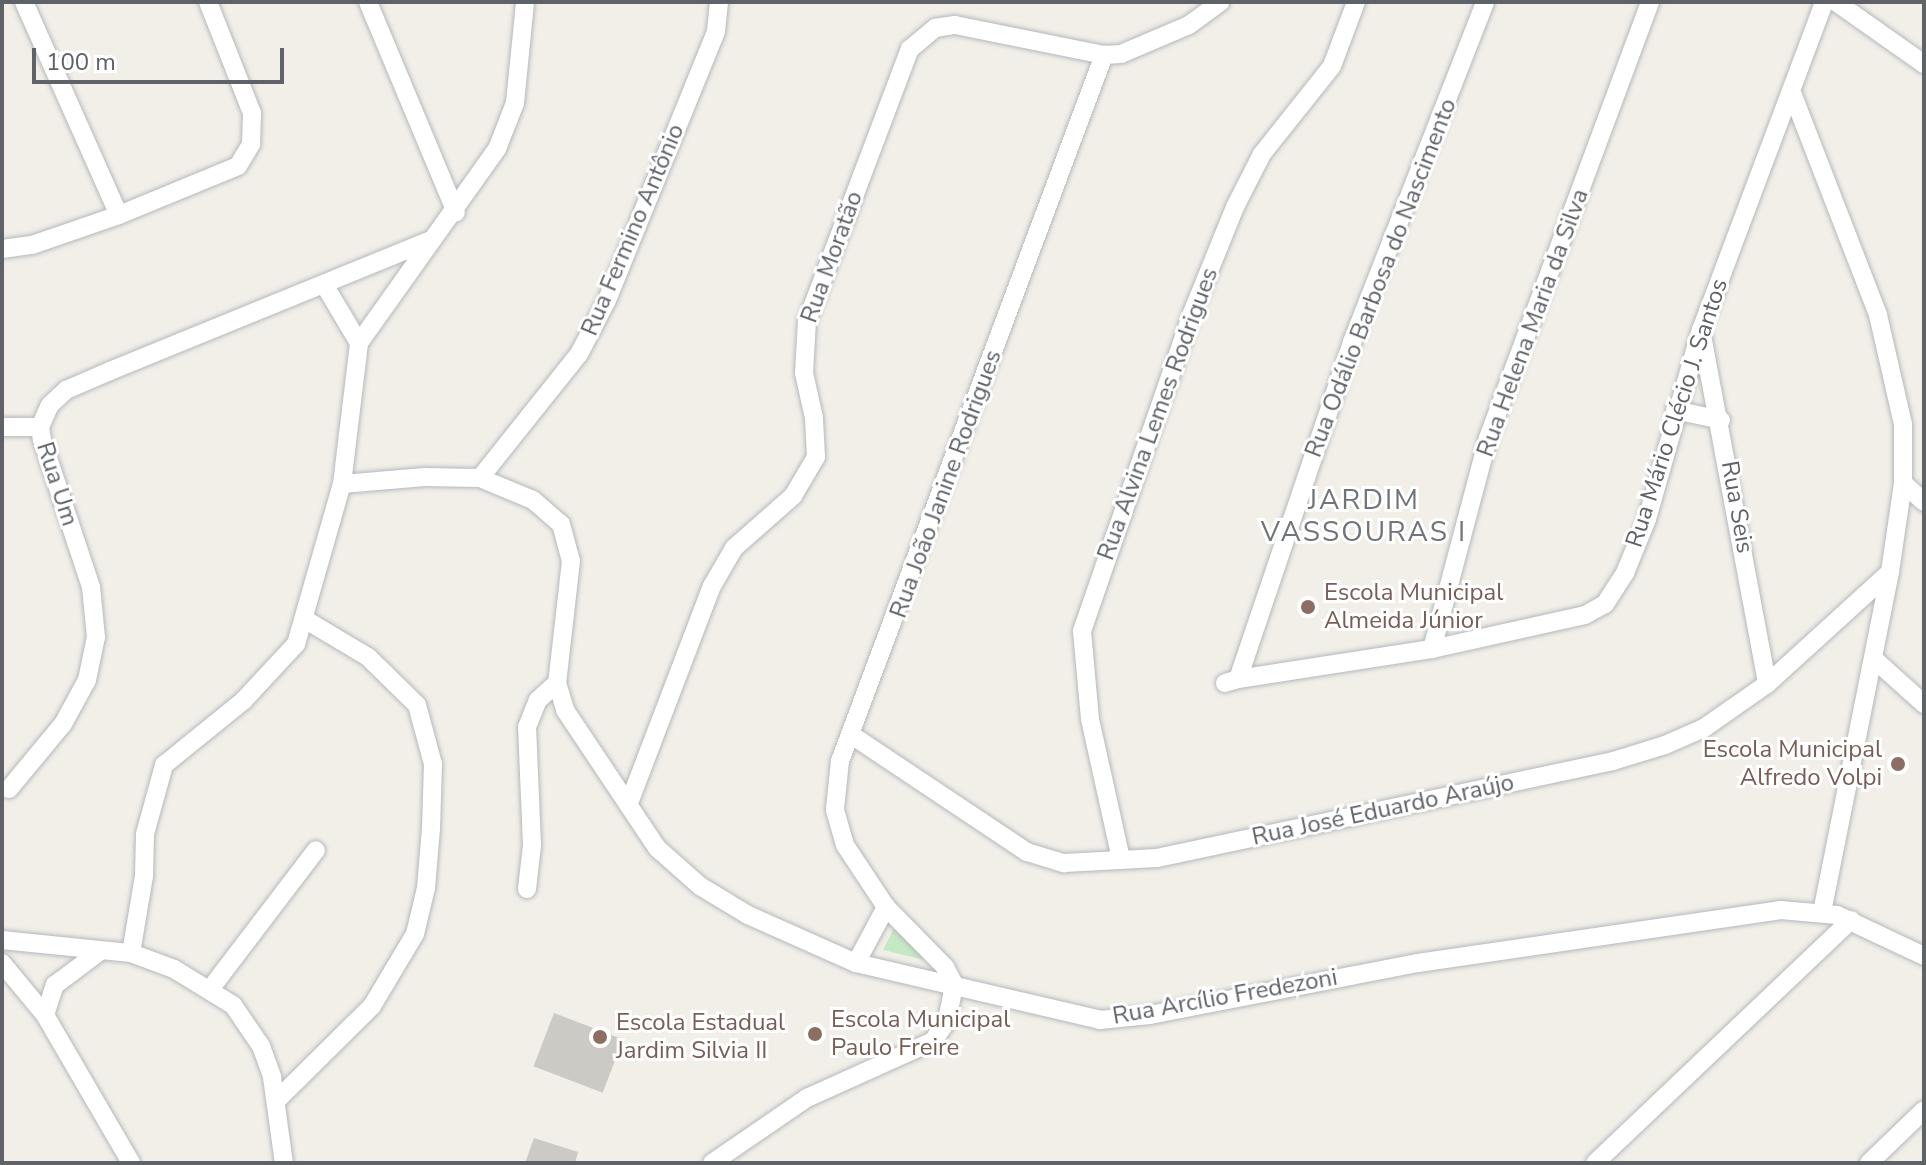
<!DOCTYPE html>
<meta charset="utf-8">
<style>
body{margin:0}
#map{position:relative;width:1926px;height:1165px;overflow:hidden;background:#f1efe8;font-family:"Nunito Sans",sans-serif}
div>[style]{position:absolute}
.green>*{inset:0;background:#c5e8c5}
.building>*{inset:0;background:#cccac5;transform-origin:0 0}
.roads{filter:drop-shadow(0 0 2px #b5b8bc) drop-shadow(0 0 2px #b5b8bc)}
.minor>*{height:18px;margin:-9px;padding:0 9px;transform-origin:9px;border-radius:9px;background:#fff}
.dots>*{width:22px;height:22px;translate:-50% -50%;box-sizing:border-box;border:4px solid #fff;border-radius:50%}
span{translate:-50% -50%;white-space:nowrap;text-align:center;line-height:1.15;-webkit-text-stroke:6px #fff;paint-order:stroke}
.street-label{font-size:24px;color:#5f6368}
.education-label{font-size:24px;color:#785e54}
.left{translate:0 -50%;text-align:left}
.right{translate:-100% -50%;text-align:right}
.quarter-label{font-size:28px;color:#70757a;letter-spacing:2px}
.frame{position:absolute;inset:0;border:4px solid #5f6368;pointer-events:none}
.scale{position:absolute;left:32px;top:48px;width:252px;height:36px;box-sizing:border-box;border:4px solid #5f6368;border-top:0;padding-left:10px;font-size:24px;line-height:28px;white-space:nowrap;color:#5f6368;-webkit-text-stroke:6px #fff;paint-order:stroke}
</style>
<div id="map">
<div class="green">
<i style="clip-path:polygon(895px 926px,933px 962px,883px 950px)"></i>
</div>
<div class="building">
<i style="left:554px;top:1013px;width:74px;height:57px;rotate:21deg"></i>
<i style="clip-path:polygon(534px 1138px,578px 1152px,575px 1163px,525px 1163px)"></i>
</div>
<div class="roads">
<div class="minor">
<i style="left:24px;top:2px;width:233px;rotate:66deg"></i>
<i style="left:368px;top:2px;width:228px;rotate:67.3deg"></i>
<i style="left:1836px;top:2px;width:108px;rotate:35.2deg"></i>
<i style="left:1792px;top:93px;width:238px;rotate:68.8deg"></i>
<i style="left:1878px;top:315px;width:112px;rotate:77.1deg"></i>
<i style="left:1903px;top:424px;width:59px;rotate:90deg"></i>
<i style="left:1903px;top:483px;width:90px;rotate:98.3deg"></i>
<i style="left:1890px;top:572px;width:346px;rotate:101.3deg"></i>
<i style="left:2px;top:249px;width:30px;rotate:-8deg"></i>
<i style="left:32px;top:245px;width:92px;rotate:-19deg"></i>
<i style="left:119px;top:215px;width:129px;rotate:-22.4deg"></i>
<i style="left:238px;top:166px;width:26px;rotate:-59deg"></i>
<i style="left:251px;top:144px;width:31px;rotate:-88deg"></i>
<i style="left:252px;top:113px;width:119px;rotate:-111.6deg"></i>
<i style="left:325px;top:286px;width:66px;rotate:59.2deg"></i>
<i style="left:1701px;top:330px;width:360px;rotate:79.4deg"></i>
<i style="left:1675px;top:410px;width:47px;rotate:12.3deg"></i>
<i style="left:2px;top:427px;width:38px"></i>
<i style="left:480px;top:478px;width:159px;rotate:-51.4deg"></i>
<i style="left:579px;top:354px;width:61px;rotate:-62.6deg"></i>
<i style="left:607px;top:300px;width:290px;rotate:-67.9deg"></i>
<i style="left:716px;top:31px;width:29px;rotate:-84deg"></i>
<i style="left:1903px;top:483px;width:28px;rotate:42deg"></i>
<i style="left:342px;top:484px;width:142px;rotate:-83.1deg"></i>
<i style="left:359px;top:343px;width:238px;rotate:-54.6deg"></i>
<i style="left:497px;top:149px;width:49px;rotate:-68.6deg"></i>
<i style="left:515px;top:103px;width:101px;rotate:-84.3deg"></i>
<i style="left:1432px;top:649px;width:218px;rotate:-75.1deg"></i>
<i style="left:1488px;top:438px;width:465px;rotate:-69.6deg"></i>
<i style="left:1875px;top:660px;width:66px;rotate:41.9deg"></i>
<i style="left:1238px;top:679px;width:196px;rotate:-8.8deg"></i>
<i style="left:1432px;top:649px;width:157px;rotate:-12.5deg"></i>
<i style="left:1585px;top:615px;width:23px;rotate:-29deg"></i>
<i style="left:1605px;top:604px;width:37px;rotate:-57deg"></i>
<i style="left:1625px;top:573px;width:58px;rotate:-67.8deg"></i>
<i style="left:1647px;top:519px;width:197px;rotate:-74.1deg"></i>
<i style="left:1701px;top:330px;width:350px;rotate:-69.4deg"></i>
<i style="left:1225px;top:683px;width:14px;rotate:-17deg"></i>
<i style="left:1238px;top:679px;width:356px;rotate:-71.3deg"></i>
<i style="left:1352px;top:342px;width:365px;rotate:-68.6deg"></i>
<i style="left:850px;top:734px;width:213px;rotate:33.7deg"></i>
<i style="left:1027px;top:852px;width:39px;rotate:17deg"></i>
<i style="left:1064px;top:863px;width:93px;rotate:-3.1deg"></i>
<i style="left:1157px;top:858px;width:466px;rotate:-12deg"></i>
<i style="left:1613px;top:761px;width:54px;rotate:-17.1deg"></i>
<i style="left:1665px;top:745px;width:43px;rotate:-23.6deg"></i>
<i style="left:1704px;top:728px;width:77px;rotate:-34.9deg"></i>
<i style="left:1767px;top:684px;width:166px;rotate:-42.3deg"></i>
<i style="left:9px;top:789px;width:85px;rotate:-50.3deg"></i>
<i style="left:63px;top:724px;width:50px;rotate:-61.4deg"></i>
<i style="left:87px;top:680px;width:44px;rotate:-78.2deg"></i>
<i style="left:96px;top:637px;width:50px;rotate:-95.7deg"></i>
<i style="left:91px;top:587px;width:155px;rotate:-108.4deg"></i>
<i style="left:42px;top:440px;width:13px;rotate:-99deg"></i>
<i style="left:40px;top:427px;width:24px;rotate:-66deg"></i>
<i style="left:50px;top:405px;width:22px;rotate:-43deg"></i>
<i style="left:66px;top:390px;width:48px;rotate:-23.4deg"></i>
<i style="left:110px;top:371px;width:344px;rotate:-22.2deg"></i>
<i style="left:629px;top:803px;width:232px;rotate:-69.1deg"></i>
<i style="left:712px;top:586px;width:44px;rotate:-59.9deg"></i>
<i style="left:734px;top:548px;width:79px;rotate:-41.4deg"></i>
<i style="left:793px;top:496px;width:45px;rotate:-59.5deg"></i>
<i style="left:816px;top:457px;width:39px;rotate:-93deg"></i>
<i style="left:814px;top:418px;width:46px;rotate:-102.5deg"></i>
<i style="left:804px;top:373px;width:52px;rotate:-86.7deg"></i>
<i style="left:807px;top:321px;width:291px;rotate:-69.3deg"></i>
<i style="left:910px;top:49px;width:33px;rotate:-40deg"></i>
<i style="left:935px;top:28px;width:20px;rotate:-9deg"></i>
<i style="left:955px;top:25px;width:152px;rotate:11.4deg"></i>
<i style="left:1104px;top:55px;width:17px;rotate:-3deg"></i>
<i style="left:1121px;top:54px;width:74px;rotate:-23.1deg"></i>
<i style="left:1189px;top:25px;width:39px;rotate:-36deg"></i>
<i style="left:1121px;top:859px;width:143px;rotate:-102.5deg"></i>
<i style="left:1090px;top:719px;width:88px;rotate:-95.2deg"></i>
<i style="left:1082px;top:631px;width:336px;rotate:-70.9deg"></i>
<i style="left:1192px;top:313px;width:114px;rotate:-67.9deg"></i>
<i style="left:1235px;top:207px;width:59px;rotate:-63deg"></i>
<i style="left:1262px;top:154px;width:112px;rotate:-51.5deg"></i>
<i style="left:1332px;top:66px;width:68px;rotate:-69.4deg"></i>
<i style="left:527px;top:889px;width:44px;rotate:-83.5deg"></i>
<i style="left:532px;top:845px;width:118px;rotate:-92.4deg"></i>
<i style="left:527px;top:727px;width:29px;rotate:-68deg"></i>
<i style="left:538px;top:700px;width:25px;rotate:-42deg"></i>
<i style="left:2px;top:940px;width:130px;rotate:5.8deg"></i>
<i style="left:131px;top:953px;width:46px;rotate:20.4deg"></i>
<i style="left:174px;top:969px;width:69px;rotate:31.4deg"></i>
<i style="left:233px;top:1005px;width:50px;rotate:55.7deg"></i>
<i style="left:261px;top:1046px;width:33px;rotate:70deg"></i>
<i style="left:272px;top:1077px;width:87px;rotate:82.1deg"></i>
<i style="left:131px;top:953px;width:78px;rotate:-80.4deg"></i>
<i style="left:144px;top:876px;width:42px;rotate:-88.6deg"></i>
<i style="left:145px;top:834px;width:72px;rotate:-74.6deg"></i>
<i style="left:164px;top:765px;width:102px;rotate:-39deg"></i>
<i style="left:243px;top:701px;width:78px;rotate:-47.1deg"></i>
<i style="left:296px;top:644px;width:166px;rotate:-74deg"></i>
<i style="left:342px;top:484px;width:83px;rotate:-4.8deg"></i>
<i style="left:425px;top:477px;width:55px;rotate:1deg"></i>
<i style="left:480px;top:478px;width:57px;rotate:22.5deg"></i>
<i style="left:533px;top:500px;width:37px;rotate:41deg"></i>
<i style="left:561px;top:524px;width:38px;rotate:75deg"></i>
<i style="left:571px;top:561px;width:123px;rotate:96.5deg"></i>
<i style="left:557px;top:683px;width:28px;rotate:73deg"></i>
<i style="left:565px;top:710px;width:166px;rotate:56.3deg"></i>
<i style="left:657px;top:848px;width:57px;rotate:41.5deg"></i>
<i style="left:700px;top:886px;width:56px;rotate:31.1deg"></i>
<i style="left:748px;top:915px;width:118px;rotate:24deg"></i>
<i style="left:856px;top:963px;width:251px;rotate:13.1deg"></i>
<i style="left:1100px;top:1020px;width:50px;rotate:-5.7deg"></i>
<i style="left:1150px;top:1015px;width:273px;rotate:-11deg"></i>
<i style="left:1418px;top:963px;width:367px;rotate:-8.3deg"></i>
<i style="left:1781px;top:910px;width:56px;rotate:5.1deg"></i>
<i style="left:1837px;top:915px;width:96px;rotate:25.2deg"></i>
<i style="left:2px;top:963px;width:67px;rotate:50.4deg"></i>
<i style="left:45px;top:1015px;width:171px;rotate:59.8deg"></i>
<i style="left:856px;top:963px;width:64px;rotate:-61.8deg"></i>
<i style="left:211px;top:988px;width:173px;rotate:-52.7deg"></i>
<i style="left:45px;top:1015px;width:32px;rotate:-72deg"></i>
<i style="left:55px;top:985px;width:55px;rotate:-36.9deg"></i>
<i style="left:277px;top:1100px;width:134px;rotate:-44.7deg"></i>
<i style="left:372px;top:1006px;width:84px;rotate:-59.2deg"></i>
<i style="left:415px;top:934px;width:47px;rotate:-76.6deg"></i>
<i style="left:426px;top:888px;width:60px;rotate:-85.2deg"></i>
<i style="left:431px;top:828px;width:64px;rotate:-88.2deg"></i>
<i style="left:433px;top:764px;width:61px;rotate:-105.2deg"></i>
<i style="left:417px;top:705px;width:69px;rotate:-135.6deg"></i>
<i style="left:368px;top:657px;width:72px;rotate:-149.2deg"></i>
<i style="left:712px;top:1163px;width:115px;rotate:-34.4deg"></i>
<i style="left:807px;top:1098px;width:138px;rotate:-24.3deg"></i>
<i style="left:933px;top:1041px;width:24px;rotate:-55deg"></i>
<i style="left:947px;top:1021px;width:38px;rotate:-79deg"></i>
<i style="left:954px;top:984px;width:19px;rotate:-118deg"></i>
<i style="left:945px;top:967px;width:84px;rotate:-134.5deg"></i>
<i style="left:886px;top:907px;width:74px;rotate:-123.5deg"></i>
<i style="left:845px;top:845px;width:37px;rotate:-106deg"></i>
<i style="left:835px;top:809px;width:48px;rotate:-84.1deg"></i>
<i style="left:840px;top:761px;width:754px;rotate:-69.5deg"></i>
<i style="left:1595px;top:1163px;width:353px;rotate:-43.5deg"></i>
<i style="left:1869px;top:1163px;width:76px;rotate:-43.9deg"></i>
</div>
</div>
<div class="dots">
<i style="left:1308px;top:607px;background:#8d6e63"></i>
<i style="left:1898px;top:764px;background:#8d6e63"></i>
<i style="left:815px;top:1034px;background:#8d6e63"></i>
<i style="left:600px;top:1037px;background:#8d6e63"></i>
</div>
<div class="street-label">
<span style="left:633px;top:230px;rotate:-67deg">Rua Fermino Antônio</span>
<span style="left:832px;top:257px;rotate:-70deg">Rua Moratão</span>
<span style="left:1381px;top:278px;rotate:-69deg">Rua Odálio Barbosa do Nascimento</span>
<span style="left:1533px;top:323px;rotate:-70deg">Rua Helena Maria da Silva</span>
<span style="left:1677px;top:413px;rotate:-72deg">Rua Mário Clécio J. Santos</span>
<span style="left:1158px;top:414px;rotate:-70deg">Rua Alvina Lemes Rodrigues</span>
<span style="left:57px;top:484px;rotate:72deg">Rua Um</span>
<span style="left:946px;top:484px;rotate:-70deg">Rua João Janine Rodrigues</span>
<span style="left:1737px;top:507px;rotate:80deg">Rua Seis</span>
<span style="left:1383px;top:810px;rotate:-12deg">Rua José Eduardo Araújo</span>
<span style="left:1225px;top:997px;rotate:-10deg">Rua Arcílio Fredezoni</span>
</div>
<div class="education-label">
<span class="left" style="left:1324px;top:607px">Escola Municipal<br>Almeida Júnior</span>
<span class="right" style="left:1882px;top:764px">Escola Municipal<br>Alfredo Volpi</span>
<span class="left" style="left:831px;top:1034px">Escola Municipal<br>Paulo Freire</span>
<span class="left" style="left:616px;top:1037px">Escola Estadual<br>Jardim Silvia II</span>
</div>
<div class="quarter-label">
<span style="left:1364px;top:516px">JARDIM<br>VASSOURAS I</span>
</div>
<div class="frame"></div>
<div class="scale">100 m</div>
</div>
